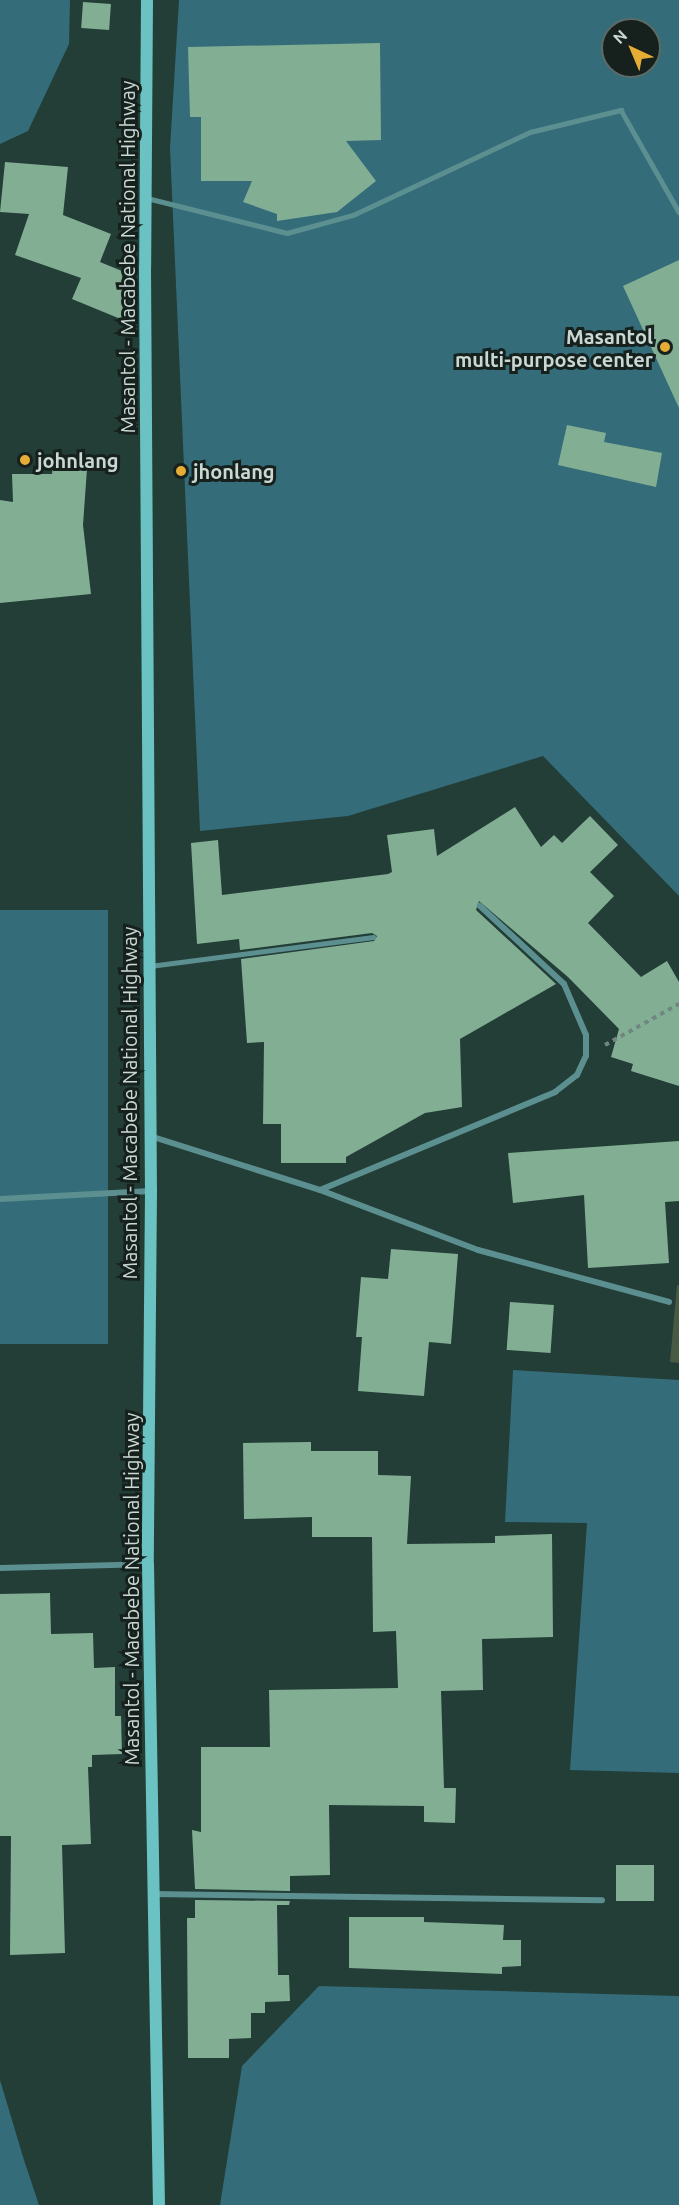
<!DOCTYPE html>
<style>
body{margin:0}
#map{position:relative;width:679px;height:2205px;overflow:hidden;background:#233d37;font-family:Ubuntu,sans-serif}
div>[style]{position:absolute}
.green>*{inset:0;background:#485a44}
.water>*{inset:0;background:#346c7a;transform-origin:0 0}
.building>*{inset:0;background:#82af94;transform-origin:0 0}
.path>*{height:4px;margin-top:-2px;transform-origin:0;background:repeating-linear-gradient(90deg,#728681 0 4.5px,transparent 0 9px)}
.lane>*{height:4.5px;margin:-2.25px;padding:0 2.25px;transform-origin:2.25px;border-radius:2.25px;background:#5c9090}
.street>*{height:6px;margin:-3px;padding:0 3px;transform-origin:3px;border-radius:3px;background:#5c9090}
.secondary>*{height:12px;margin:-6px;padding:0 6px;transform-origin:6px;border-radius:6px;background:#6bc2c2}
.dots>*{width:16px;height:16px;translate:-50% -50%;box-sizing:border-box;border:3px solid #16211e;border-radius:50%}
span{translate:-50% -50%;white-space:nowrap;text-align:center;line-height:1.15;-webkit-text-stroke:6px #16211e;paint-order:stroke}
.street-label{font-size:20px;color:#c9d8d3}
.poi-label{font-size:20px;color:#c9d8d3;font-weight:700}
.right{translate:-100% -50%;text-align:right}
.left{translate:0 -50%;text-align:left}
.north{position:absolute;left:601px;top:18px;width:60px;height:60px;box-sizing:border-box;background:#16211e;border:2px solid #5e6a66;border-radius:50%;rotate:316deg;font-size:16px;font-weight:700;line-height:24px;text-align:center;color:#c9d8d3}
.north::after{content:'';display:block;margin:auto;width:21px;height:27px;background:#e6ad36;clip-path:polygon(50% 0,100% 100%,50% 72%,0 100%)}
</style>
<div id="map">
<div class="green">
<i style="clip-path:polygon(677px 1285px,679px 1285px,679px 1363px,670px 1362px)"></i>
</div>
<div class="water">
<i style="clip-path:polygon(0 0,70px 0,69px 44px,28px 131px,0 144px)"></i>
<i style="clip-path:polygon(evenodd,179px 0,679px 0,679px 896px,543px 756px,348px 816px,200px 831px,170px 148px,179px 0,613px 30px,649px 30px,649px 66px,613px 66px,613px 30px)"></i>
<i style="left:108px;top:910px;width:434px;height:108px;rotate:90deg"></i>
<i style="clip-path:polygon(513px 1370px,679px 1380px,679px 1773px,570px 1770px,587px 1523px,505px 1522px)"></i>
<i style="clip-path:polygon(319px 1986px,679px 1996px,679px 2205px,220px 2205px,242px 2066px)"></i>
<i style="clip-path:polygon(0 2080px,24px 2160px,39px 2205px,0 2205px)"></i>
</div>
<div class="building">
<i style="left:83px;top:2px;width:28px;height:26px;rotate:4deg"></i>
<i style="clip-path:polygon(380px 43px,381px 140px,346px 141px,376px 181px,337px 212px,277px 221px,277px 214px,243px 202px,252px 181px,201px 181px,201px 117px,190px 117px,188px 47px)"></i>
<i style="clip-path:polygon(5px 162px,68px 167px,63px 215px,111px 234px,100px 262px,122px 271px,123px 320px,72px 299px,81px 278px,15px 255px,29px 214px,0 212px)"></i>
<i style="clip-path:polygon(679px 260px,679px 408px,623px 286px)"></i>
<i style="clip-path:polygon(567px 425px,606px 433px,604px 442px,662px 453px,656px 487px,558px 465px)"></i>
<i style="clip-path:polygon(53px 467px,87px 469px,83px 525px,91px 594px,0 603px,0 500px,13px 502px,12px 474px,52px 474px)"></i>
<i style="clip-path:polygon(515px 807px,541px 847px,554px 835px,562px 843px,590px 816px,618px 845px,590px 872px,614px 896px,588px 923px,641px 977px,667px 961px,679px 982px,679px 1086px,631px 1071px,633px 1064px,611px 1057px,619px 1029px,568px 977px,479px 901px,476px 910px,556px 984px,460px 1039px,462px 1107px,425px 1113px,346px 1157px,346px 1163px,281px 1163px,281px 1124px,263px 1124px,264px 1042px,247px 1043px,241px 959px,374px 941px,377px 936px,372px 933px,240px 950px,239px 939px,197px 944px,191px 843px,218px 840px,222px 895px,388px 874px,392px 872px,387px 835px,434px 829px,437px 856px)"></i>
<i style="clip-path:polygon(679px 1141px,679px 1201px,665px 1202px,669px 1263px,588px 1268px,584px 1195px,513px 1203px,508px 1153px)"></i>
<i style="clip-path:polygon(391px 1249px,458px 1254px,451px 1344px,429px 1342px,424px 1396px,358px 1391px,362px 1337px,356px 1337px,361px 1277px,388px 1279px)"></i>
<i style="left:510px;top:1302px;width:44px;height:48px;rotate:4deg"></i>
<i style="clip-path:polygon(311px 1442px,311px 1451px,378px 1451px,378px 1475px,411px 1476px,407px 1544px,495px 1543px,495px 1536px,552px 1534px,553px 1637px,482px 1639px,483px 1690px,441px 1691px,444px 1788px,456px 1788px,455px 1823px,424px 1822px,424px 1806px,329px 1805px,330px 1875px,290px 1876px,290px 1891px,195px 1889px,192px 1830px,201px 1832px,201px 1747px,270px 1747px,269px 1690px,398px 1688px,396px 1631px,373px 1632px,372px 1537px,312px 1537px,312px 1517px,244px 1519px,243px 1443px)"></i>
<i style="clip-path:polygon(50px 1593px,51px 1634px,93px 1633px,94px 1668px,115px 1667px,115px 1716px,121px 1716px,122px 1754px,92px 1755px,92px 1767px,88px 1767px,91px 1844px,62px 1845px,65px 1953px,10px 1955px,11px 1836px,0 1836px,0 1594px)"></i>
<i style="left:616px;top:1865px;width:38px;height:36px"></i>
<i style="clip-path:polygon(195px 1900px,290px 1901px,289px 1905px,277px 1905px,278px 1975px,289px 1975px,290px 2001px,265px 2002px,265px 2013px,251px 2013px,251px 2038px,229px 2039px,229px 2058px,188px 2058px,187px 1918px,195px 1918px)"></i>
<i style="clip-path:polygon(349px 1917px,424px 1917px,424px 1922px,504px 1925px,503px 1940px,521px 1940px,521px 1966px,502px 1967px,502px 1974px,349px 1968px)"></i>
</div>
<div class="path">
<i style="left:605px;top:1045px;width:85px;rotate:-29deg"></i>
</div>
<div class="lane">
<i style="left:147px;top:198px;width:144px;rotate:14deg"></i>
<i style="left:287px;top:233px;width:68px;rotate:-15.3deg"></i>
<i style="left:353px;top:215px;width:195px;rotate:-25.1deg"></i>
<i style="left:530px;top:132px;width:94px;rotate:-13.6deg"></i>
<i style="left:621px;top:110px;width:117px;rotate:60.4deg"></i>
<i style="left:150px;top:966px;width:225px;rotate:-7.4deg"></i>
</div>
<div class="street">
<i style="left:150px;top:1136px;width:178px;rotate:17.6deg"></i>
<i style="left:320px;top:1190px;width:169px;rotate:20.8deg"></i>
<i style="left:478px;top:1250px;width:198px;rotate:15.2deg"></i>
<i style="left:320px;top:1190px;width:255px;rotate:-22.6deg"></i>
<i style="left:555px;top:1092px;width:28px;rotate:-38deg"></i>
<i style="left:577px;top:1075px;width:21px;rotate:-65deg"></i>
<i style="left:586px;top:1056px;width:21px;rotate:-90deg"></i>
<i style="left:586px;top:1035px;width:56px;rotate:-113.3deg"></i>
<i style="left:564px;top:984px;width:115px;rotate:-137.1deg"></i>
<i style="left:0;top:1199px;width:151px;rotate:-3deg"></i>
<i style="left:0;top:1568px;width:148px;rotate:-1.5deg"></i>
<i style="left:153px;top:1894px;width:449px;rotate:0.8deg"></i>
</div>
<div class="secondary">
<i style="left:147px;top:0;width:268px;rotate:90.4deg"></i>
<i style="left:145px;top:268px;width:923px;rotate:89.63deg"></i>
<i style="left:151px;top:1191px;width:373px;rotate:90.5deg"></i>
<i style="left:148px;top:1564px;width:641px;rotate:89.02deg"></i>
</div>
<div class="dots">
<i style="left:665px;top:347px;background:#e6ad36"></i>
<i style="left:25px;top:460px;background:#e6ad36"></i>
<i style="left:181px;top:471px;background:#e6ad36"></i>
</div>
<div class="street-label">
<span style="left:127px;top:257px;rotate:-90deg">Masantol - Macabebe National Highway</span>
<span style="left:129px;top:1103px;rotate:-90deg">Masantol - Macabebe National Highway</span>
<span style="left:131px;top:1589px;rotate:-90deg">Masantol - Macabebe National Highway</span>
</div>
<div class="poi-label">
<span class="right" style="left:653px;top:348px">Masantol<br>multi-purpose center</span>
<span class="left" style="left:37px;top:460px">johnlang</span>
<span class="left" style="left:193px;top:471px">jhonlang</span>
</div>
<div class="north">N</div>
</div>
